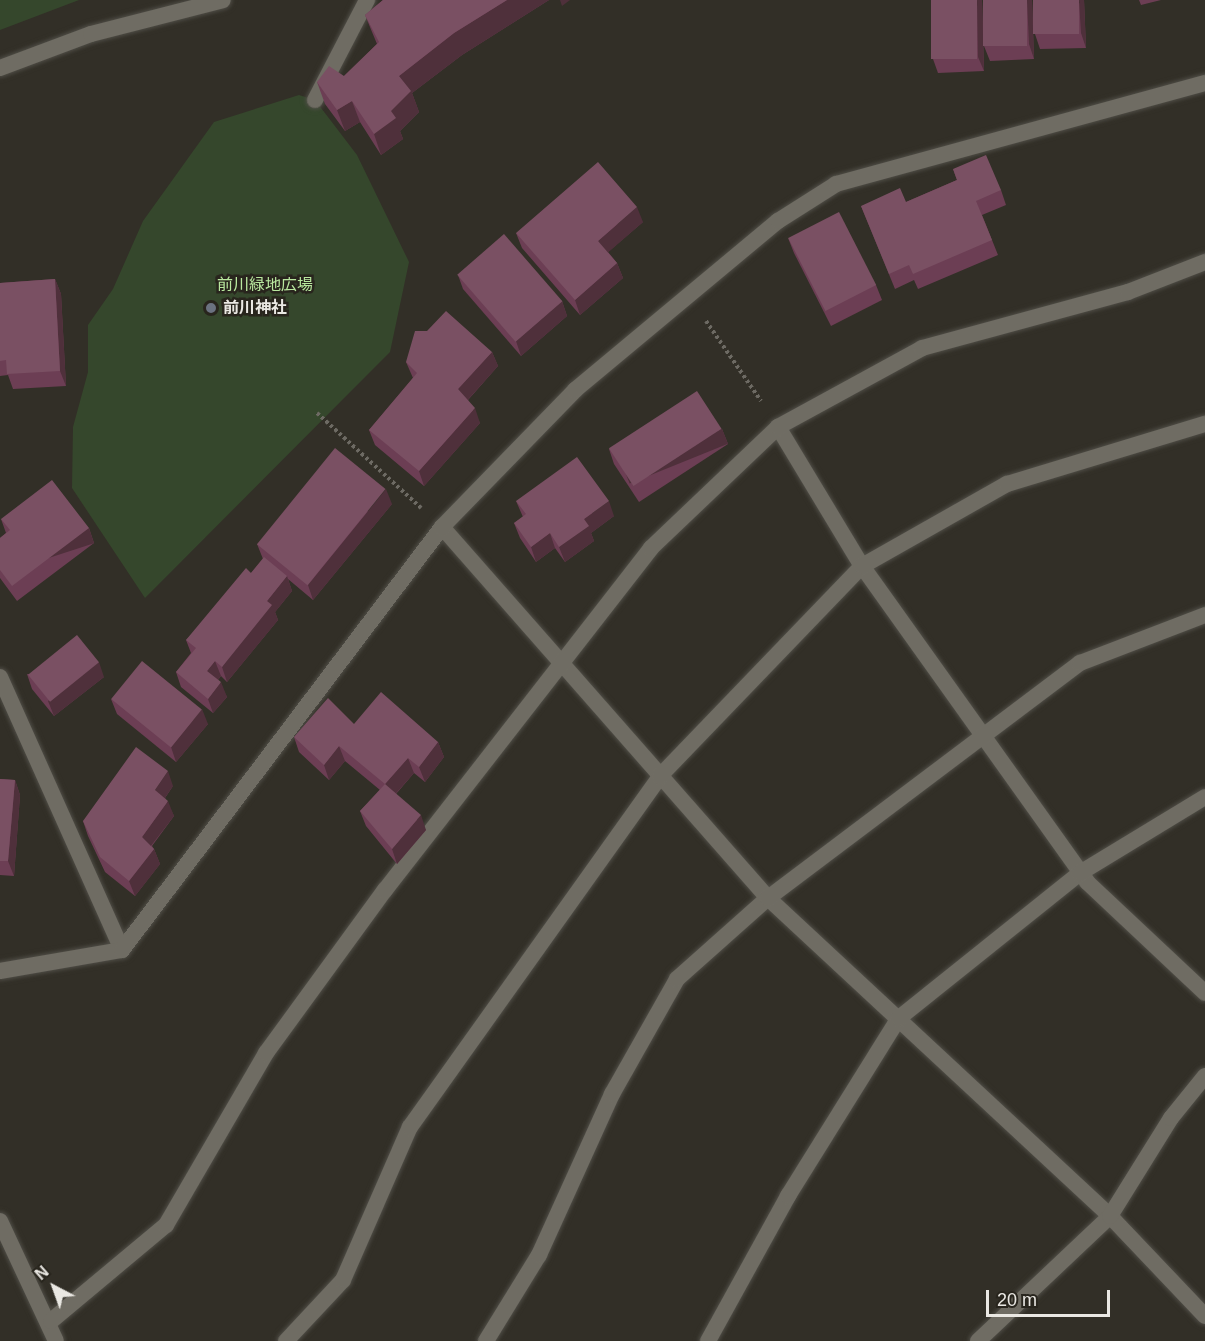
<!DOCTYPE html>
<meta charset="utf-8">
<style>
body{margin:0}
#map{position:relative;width:1205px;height:1341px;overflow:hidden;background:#322f27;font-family:Helvetica,"Noto Sans JP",sans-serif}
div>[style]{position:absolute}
.green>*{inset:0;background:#35472c}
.path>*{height:4px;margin-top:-2px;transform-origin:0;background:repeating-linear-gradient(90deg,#6d6a63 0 3px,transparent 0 6px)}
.roads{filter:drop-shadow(0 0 2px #4f4d46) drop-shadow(0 0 2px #4f4d46)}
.service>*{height:16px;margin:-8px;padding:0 8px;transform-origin:8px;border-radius:8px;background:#6f6c63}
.minor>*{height:16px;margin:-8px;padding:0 8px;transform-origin:8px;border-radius:8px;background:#6f6c63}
.wall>*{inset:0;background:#6c3e54}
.shaded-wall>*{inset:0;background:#4f303b;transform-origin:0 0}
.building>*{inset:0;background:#7a5063;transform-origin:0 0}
.dots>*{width:16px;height:16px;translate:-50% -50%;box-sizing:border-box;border:3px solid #28251d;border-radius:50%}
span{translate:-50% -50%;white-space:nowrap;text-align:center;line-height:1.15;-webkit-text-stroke:5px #28251d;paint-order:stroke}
.park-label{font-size:16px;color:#b9e89f}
.poi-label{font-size:16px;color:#eae8e3;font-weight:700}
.left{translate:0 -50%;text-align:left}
.north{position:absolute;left:24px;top:1257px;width:60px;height:60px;-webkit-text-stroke:4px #28251d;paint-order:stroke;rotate:319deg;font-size:16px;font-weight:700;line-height:24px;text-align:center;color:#eae8e3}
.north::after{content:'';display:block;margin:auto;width:21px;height:27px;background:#eae8e3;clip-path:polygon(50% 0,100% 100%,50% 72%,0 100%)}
.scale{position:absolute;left:986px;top:1290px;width:124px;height:27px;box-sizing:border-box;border:3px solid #eae8e3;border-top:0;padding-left:8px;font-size:18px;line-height:21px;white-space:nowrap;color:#eae8e3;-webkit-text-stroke:4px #28251d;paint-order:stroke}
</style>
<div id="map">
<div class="green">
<i style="clip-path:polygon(0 0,79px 0,0 30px)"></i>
<i style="clip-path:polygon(299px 95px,315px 100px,357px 155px,409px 262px,390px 352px,145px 598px,72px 488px,73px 427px,88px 372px,88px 325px,113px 289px,143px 221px,214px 122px)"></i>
</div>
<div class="path">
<i style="left:706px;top:321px;width:97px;rotate:55.5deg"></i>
<i style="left:317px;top:413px;width:141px;rotate:42.4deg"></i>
</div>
<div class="roads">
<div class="service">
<i style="left:0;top:68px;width:97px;rotate:-20.5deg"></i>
<i style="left:91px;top:34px;width:136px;rotate:-14.4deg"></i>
</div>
<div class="minor">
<i style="left:315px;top:100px;width:113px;rotate:-62.5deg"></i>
<i style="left:778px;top:427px;width:162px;rotate:58.9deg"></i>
<i style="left:862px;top:566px;width:388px;rotate:54.5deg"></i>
<i style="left:1087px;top:882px;width:162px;rotate:43.2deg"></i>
<i style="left:442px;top:527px;width:494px;rotate:48.7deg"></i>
<i style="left:768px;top:898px;width:467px;rotate:42.9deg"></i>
<i style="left:1110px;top:1216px;width:138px;rotate:46.5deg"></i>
<i style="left:0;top:677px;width:299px;rotate:65.9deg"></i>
<i style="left:0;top:971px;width:124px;rotate:-9.8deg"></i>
<i style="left:122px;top:950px;width:530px;rotate:-52.89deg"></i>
<i style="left:442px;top:527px;width:191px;rotate:-45.8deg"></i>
<i style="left:575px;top:390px;width:264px;rotate:-39.8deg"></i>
<i style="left:778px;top:221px;width:69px;rotate:-32.5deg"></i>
<i style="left:836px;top:184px;width:383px;rotate:-15.3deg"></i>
<i style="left:0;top:1221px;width:132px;rotate:65deg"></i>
<i style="left:51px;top:1321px;width:150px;rotate:-39.9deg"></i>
<i style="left:166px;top:1225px;width:199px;rotate:-59.8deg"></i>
<i style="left:266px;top:1053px;width:202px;rotate:-53.9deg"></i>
<i style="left:385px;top:890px;width:433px;rotate:-52.1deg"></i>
<i style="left:651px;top:548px;width:175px;rotate:-43.6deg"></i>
<i style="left:778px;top:427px;width:164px;rotate:-28.7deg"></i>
<i style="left:922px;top:348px;width:213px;rotate:-15.2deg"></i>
<i style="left:1128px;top:292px;width:83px;rotate:-21.3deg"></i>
<i style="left:286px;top:1341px;width:83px;rotate:-46.9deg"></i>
<i style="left:343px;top:1280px;width:167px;rotate:-66.4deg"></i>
<i style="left:410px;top:1127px;width:431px;rotate:-54.5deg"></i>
<i style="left:660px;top:776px;width:291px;rotate:-46.1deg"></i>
<i style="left:862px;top:566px;width:167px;rotate:-29.5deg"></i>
<i style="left:1007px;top:484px;width:207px;rotate:-16.9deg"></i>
<i style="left:486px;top:1341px;width:101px;rotate:-58.4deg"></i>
<i style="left:539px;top:1255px;width:177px;rotate:-65.6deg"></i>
<i style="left:612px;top:1094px;width:132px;rotate:-60.5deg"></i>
<i style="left:677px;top:979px;width:122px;rotate:-41.7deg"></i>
<i style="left:768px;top:898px;width:391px;rotate:-37deg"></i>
<i style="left:1080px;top:663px;width:134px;rotate:-21deg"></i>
<i style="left:708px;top:1341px;width:166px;rotate:-61.1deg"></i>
<i style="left:788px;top:1196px;width:210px;rotate:-58.1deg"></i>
<i style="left:899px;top:1018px;width:232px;rotate:-38.7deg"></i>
<i style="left:1080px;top:873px;width:146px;rotate:-31.3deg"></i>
<i style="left:978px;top:1341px;width:182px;rotate:-43.4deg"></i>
<i style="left:1110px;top:1216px;width:115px;rotate:-58.1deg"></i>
<i style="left:1171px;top:1118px;width:54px;rotate:-51deg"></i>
</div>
</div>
<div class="wall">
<i style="clip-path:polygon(383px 0,549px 0,462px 55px,412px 93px,419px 112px,400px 131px,403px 139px,381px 155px,360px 122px,345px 131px,325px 104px,317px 82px,344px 76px,377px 44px,365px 15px)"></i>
<i style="clip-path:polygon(982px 0,984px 71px,938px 73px,933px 59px)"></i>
<i style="clip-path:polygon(983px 0,1032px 0,1034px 59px,990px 61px,984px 46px)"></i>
<i style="clip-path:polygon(1084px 0,1086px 48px,1040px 49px,1035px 34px)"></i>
<i style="clip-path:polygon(1139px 0,1161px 0,1141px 5px)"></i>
<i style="clip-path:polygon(953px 169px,1001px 190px,1006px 205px,982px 215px,998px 255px,918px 289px,914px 280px,895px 289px,861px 206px,906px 202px,957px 180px)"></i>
<i style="clip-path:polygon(643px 222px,608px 252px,617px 263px,623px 278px,580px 315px,522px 248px,516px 233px)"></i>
<i style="clip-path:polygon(788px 238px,876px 285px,882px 300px,831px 326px,794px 253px)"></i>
<i style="clip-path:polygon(458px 275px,562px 301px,567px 316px,521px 356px,463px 289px)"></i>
<i style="clip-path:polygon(55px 279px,61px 294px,66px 386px,13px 389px,8px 375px,0 376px,0 283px)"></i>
<i style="clip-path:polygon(492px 352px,498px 366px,468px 400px,480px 423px,424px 486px,375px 445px,369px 430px,413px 378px,406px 362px)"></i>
<i style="clip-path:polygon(722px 429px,728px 444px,639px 502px,614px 464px,609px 449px)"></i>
<i style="clip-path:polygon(516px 501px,614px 516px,591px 533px,594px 541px,565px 562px,555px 548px,536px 562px,520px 538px,514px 523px,523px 517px)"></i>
<i style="clip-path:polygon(392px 504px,313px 600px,288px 579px,292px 591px,275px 612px,278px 620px,227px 682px,221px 676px,218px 680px,227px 697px,213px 713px,181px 687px,176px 672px,191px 653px,186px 640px,251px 573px,263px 559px,257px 544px)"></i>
<i style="clip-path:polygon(1px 519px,89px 528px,94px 543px,17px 601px,0 578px,0 538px,6px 533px)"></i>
<i style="clip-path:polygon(27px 674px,104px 677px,54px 716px,32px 689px)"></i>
<i style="clip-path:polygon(111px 699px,208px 724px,176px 762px,117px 714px)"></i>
<i style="clip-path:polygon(354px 724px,438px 742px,444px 757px,425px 782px,414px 773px,396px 794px,426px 830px,397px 864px,366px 826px,360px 811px,380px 790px,345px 761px,329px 780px,299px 752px,294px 737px)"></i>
<i style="clip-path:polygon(0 779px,15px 780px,20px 795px,14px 876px,0 875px)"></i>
<i style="clip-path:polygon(173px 786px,165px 798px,174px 816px,152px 846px,154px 849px,160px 864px,135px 896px,105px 872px,88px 836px,83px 821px)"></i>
</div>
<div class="shaded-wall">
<i style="clip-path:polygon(507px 0,549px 0,462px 55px,412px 93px,419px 112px,400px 131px,403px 139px,381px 155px,374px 134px,391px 111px,399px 76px,454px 33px)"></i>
<i style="clip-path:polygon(560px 0,570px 0,562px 6px)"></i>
<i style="clip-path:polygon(977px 0,982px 0,984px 71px,978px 57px)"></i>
<i style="clip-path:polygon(1027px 0,1032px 0,1034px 59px,1029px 44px)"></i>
<i style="clip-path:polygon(1079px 0,1084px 0,1086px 48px,1081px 33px)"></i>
<i style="clip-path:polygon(352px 101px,360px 122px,345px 131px,337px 110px)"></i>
<i style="clip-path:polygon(637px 207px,643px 222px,604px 256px,598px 241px)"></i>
<i style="clip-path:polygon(617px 263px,623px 278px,580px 315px,575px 300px)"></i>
<i style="clip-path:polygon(55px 279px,61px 294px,66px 386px,60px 371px)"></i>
<i style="clip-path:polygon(562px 301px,567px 316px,521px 356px,516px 341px)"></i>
<i style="clip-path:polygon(492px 352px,498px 366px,464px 404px,458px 389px)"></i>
<i style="clip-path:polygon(475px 408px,480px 423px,424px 486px,419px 471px)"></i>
<i style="left:722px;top:429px;width:16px;height:106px;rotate:68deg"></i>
<i style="clip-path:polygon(386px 489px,392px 504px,313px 600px,308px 585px)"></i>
<i style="clip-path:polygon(609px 501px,614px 516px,591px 533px,594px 541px,565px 562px,559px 547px,584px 519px)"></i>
<i style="left:89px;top:528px;width:16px;height:96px;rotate:72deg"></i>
<i style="clip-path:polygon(550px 533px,555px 548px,536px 562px,531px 547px)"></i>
<i style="clip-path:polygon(287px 576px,292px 591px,275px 612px,278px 620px,227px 682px,222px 667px,267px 601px)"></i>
<i style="clip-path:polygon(215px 661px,221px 676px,213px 686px,207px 671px)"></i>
<i style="clip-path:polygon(99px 662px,104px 677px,54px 716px,48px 701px)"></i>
<i style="clip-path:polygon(221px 682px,227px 697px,213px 713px,208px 699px)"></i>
<i style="clip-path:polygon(202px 709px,208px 724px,176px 762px,171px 747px)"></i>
<i style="clip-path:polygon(438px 742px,444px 757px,425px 782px,419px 767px)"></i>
<i style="clip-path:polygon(339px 746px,345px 761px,329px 780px,324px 765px)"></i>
<i style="clip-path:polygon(408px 758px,414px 773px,391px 799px,385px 784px)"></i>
<i style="clip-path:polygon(168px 771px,173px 786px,160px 805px,155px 790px)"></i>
<i style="clip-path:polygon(15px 780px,20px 795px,14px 876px,8px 861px)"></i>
<i style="clip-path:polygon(168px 801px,174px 816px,147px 851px,142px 837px)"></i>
<i style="clip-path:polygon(421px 815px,426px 830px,397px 864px,392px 849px)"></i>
<i style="clip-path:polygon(154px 849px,160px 864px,135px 896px,129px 881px)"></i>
</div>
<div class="building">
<i style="clip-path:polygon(383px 0,507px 0,454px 33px,399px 76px,411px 91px,391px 111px,396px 118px,374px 134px,352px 101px,337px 110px,317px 82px,329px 66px,344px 76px,379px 42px,365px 15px)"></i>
<i style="left:931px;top:0;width:46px;height:59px"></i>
<i style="left:983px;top:0;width:44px;height:46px"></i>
<i style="left:1033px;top:0;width:46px;height:34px"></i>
<i style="clip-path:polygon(986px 155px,1001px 190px,976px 201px,992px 240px,913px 274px,909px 265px,889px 274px,861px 206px,900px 188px,906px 202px,957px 180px,953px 169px)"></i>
<i style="clip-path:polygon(598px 162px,637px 207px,598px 241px,617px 263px,575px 300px,516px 233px)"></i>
<i style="left:839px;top:212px;width:82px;height:57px;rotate:63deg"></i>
<i style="left:504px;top:234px;width:89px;height:62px;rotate:49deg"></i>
<i style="clip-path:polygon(55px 279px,60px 371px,7px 374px,6px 360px,0 361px,0 283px)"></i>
<i style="clip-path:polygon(446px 311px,492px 352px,458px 389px,475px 408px,419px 471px,369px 430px,417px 373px,406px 362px,415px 331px,427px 331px)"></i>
<i style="left:697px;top:391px;width:45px;height:105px;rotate:57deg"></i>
<i style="left:335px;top:448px;width:65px;height:124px;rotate:39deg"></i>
<i style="clip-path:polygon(577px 457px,609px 501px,584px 519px,589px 526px,559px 547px,550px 533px,531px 547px,514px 523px,526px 514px,516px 501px)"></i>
<i style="clip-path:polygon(52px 480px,89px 528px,12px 586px,0 570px,0 538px,10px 530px,1px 519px)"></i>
<i style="clip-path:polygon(264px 557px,287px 576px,267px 601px,272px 605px,222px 667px,215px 661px,207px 671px,221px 682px,208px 699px,176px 672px,196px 648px,186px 640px,246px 568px,251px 573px)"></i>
<i style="left:77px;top:635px;width:35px;height:63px;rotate:51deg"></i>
<i style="left:142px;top:661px;width:77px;height:49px;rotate:39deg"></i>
<i style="clip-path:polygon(381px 692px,438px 742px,419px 767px,408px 758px,385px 784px,339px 746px,324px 765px,294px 737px,328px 698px,354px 724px)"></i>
<i style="clip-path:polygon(136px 747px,168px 771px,155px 790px,168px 801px,142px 837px,154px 849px,129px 881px,100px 857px,83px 821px)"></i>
<i style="clip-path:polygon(0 779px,15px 780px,8px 861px,0 861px)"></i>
<i style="clip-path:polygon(385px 784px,421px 815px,392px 849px,360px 811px)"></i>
</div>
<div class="dots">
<i style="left:211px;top:308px;background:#6b7280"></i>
</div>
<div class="park-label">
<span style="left:265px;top:285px">前川緑地広場</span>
</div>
<div class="poi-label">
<span class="left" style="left:223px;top:308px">前川神社</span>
</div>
<div class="north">N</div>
<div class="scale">20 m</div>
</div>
